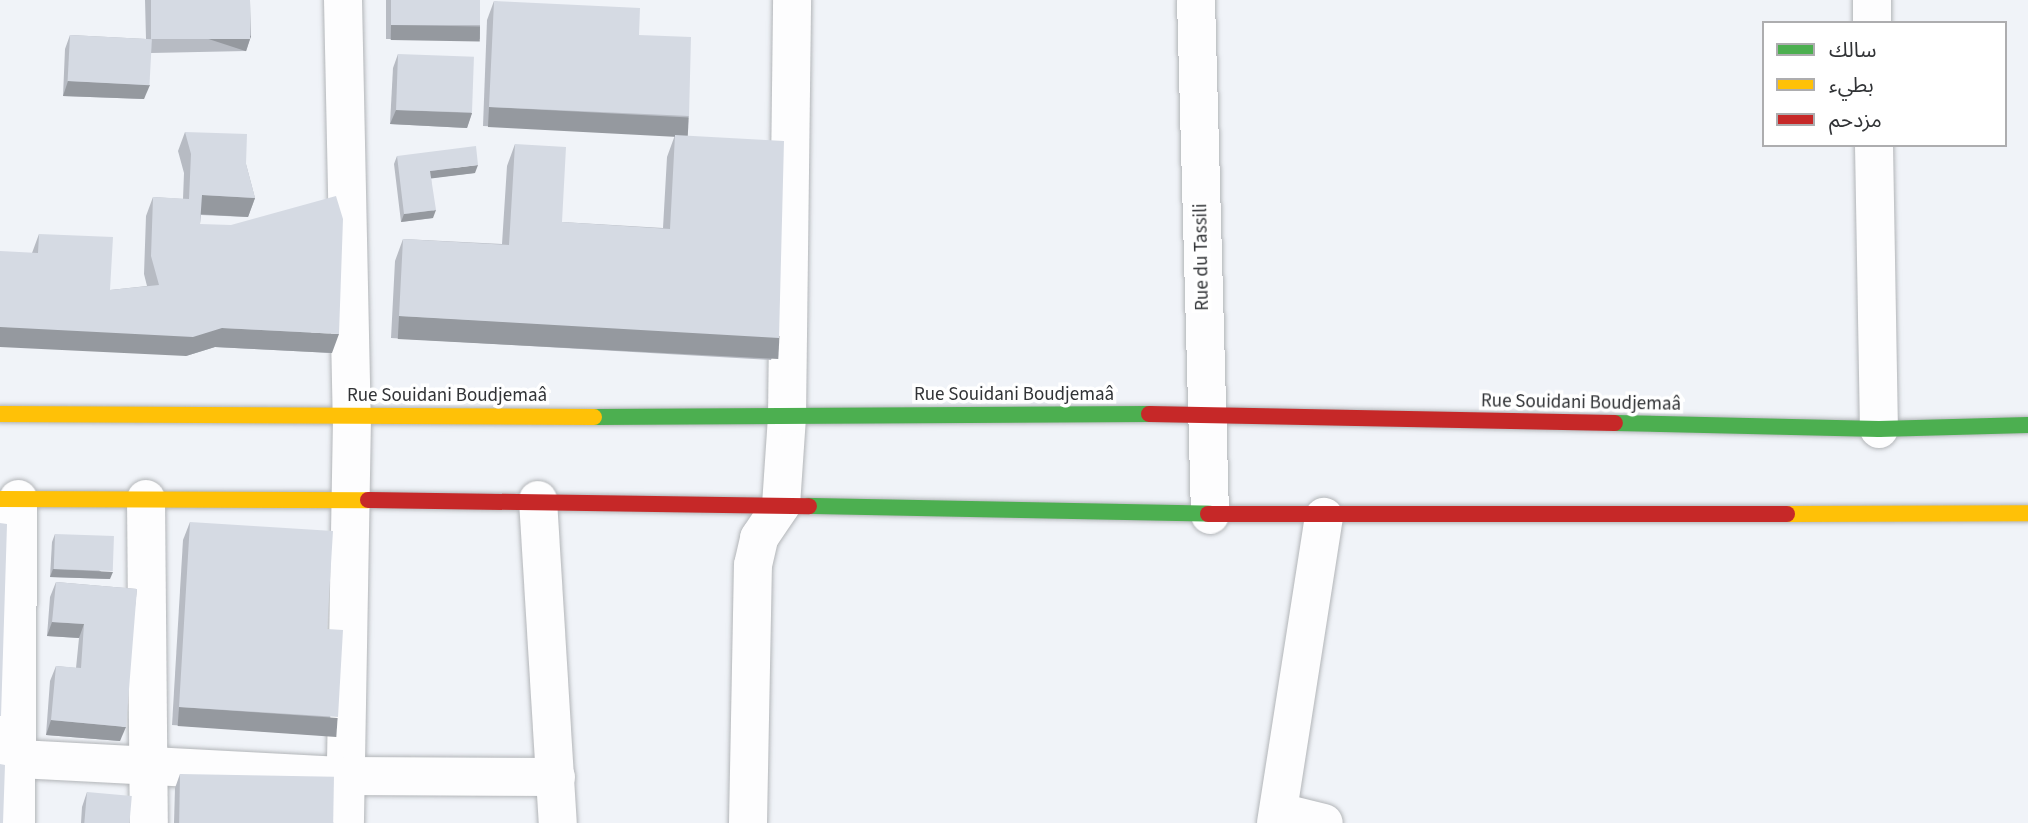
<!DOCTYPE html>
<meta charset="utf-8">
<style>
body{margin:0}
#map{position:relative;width:2028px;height:823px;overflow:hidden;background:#f0f3f8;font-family:"Source Sans 3","Noto Sans Arabic",sans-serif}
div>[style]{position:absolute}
.roads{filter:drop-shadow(0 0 2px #b2b5b8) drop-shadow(0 0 2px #b2b5b8)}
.street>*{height:38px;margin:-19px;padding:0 19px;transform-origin:19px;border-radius:19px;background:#fdfdfe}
.fast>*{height:16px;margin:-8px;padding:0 8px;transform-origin:8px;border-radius:8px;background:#4caf50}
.slow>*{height:16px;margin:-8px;padding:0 8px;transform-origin:8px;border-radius:8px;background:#ffc107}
.jam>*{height:16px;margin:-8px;padding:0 8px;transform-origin:8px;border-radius:8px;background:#c62828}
.wall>*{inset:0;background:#b7bbc3;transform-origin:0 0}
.shaded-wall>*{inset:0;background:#95999f;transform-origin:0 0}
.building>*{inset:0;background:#d5dae3;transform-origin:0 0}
span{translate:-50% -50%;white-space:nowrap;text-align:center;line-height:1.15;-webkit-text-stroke:7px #fff;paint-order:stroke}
.street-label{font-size:19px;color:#313336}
.legend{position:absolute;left:1762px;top:21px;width:245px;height:126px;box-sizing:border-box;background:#fff;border:2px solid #adadaf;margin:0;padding:9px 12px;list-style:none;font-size:21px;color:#313336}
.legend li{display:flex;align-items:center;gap:14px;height:35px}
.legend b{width:35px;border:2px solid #adadaf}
</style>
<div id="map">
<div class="roads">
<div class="street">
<i style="left:343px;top:0;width:418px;rotate:88.8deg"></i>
<i style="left:352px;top:418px;width:405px;rotate:91deg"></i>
<i style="left:1196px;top:0;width:515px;rotate:88.44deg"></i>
<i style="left:1872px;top:0;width:23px;rotate:90deg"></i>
<i style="left:1874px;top:145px;width:284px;rotate:89deg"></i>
<i style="left:146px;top:499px;width:324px;rotate:89.5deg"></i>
<i style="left:538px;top:500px;width:324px;rotate:86.5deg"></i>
<i style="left:0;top:758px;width:346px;rotate:3deg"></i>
<i style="left:346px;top:776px;width:210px;rotate:0.3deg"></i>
<i style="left:1279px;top:812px;width:46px;rotate:13.7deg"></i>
<i style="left:16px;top:823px;width:324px;rotate:-89.6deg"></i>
<i style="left:748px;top:823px;width:258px;rotate:-88.9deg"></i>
<i style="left:753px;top:565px;width:28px;rotate:-77deg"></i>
<i style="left:759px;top:538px;width:40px;rotate:-56deg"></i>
<i style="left:781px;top:505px;width:88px;rotate:-86.1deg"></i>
<i style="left:787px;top:417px;width:417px;rotate:-89.3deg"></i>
<i style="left:1276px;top:823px;width:310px;rotate:-81.1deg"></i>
</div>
<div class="fast">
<i style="left:594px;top:417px;width:555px;rotate:-0.31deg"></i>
<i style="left:1615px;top:423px;width:264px;rotate:1.3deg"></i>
<i style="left:1879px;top:429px;width:149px;rotate:-1.5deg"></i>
<i style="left:809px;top:506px;width:399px;rotate:1.1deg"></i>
</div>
<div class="slow">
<i style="left:0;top:414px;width:594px;rotate:0.29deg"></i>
<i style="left:0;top:499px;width:368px;rotate:0.2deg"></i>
<i style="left:1787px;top:514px;width:241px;rotate:-0.2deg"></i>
</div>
<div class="jam">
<i style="left:1149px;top:414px;width:466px;rotate:1.1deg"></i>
<i style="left:368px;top:500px;width:441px;rotate:0.8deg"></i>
<i style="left:1208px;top:514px;width:579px"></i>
</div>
</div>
<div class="wall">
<i style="clip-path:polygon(145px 0,250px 0,251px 36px,246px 51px,151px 53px,144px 99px,63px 96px,65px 49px,70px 35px,146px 39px)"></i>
<i style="left:386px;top:0;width:94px;height:39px"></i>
<i style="clip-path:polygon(494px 1px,639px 35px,689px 116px,682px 135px,483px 126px,487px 20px)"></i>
<i style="clip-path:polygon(398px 54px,472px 113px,467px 128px,390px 124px,393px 68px)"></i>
<i style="clip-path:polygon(185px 132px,246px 164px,255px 198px,248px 217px,201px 215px,200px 224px,332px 353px,215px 347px,186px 356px,32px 253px,39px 234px,110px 290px,147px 286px,144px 274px,146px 216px,153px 197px,183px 199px,184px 173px,178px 151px)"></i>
<i style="clip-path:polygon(675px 135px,779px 338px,771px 360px,391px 338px,395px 261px,403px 239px,502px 244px,507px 166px,515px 144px,562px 222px,663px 228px,667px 157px)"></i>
<i style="clip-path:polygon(397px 156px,475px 173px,431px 178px,433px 218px,401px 222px,394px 164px)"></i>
<i style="clip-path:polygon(190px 522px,327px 629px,331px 736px,172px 725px,183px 540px)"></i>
<i style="clip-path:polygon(55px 534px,110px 579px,50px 577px,52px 542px)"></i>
<i style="clip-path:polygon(56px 582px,137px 589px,120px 741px,46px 735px,50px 681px,56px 666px,76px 668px,79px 638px,47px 636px,50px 597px)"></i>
<i style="clip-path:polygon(180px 774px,334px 823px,174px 823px,175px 788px)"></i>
<i style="clip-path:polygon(87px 792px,130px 823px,81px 823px,82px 807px)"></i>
</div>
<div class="shaded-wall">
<i style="left:391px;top:25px;width:89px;height:15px;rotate:1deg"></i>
<i style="left:251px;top:36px;width:16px;height:99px;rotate:108deg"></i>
<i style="clip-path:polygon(68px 81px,150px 85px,144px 99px,63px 96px)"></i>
<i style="left:489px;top:107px;width:200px;height:20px;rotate:3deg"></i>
<i style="clip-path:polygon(396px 110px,472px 113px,467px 128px,390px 124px)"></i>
<i style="clip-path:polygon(478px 165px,475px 173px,427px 179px,430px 171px)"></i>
<i style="clip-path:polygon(202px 195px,255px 198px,248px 217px,195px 214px)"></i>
<i style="clip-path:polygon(436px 210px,433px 218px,401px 222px,404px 214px)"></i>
<i style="left:399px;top:316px;width:381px;height:23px;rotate:3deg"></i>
<i style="clip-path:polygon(0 327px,222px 328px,339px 334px,332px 353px,215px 347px,186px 356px,0 347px)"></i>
<i style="clip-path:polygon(53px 569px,113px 572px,110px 579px,50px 577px)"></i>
<i style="clip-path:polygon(52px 622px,84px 624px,79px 638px,47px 636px)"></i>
<i style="left:179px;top:707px;width:159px;height:19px;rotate:4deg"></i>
<i style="clip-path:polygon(51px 720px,126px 727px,120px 741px,46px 735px)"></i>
</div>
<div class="building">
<i style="left:151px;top:0;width:99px;height:39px"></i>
<i style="left:391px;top:0;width:89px;height:25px"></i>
<i style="clip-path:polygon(494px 1px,640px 8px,639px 35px,691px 37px,689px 116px,489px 107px)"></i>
<i style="left:70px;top:35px;width:82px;height:46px;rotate:3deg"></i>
<i style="left:398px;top:54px;width:76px;height:56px;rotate:2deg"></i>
<i style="clip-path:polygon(185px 132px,247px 134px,246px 164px,255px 198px,202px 195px,200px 224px,231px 225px,336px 196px,343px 219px,339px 334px,222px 328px,193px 337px,0 327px,0 251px,38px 253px,39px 234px,113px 237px,110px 290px,159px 285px,151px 256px,153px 197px,189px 199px,191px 154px)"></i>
<i style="clip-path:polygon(675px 135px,784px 141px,779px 338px,399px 316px,403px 239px,509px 245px,515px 144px,566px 147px,562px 222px,670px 229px)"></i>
<i style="clip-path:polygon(476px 146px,478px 165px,430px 171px,436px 210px,404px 214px,397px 156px)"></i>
<i style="clip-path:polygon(190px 522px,333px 531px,327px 629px,343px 630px,338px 717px,179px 707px)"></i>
<i style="clip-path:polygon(0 523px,7px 524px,1px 716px,0 716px)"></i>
<i style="left:55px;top:534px;width:59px;height:35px;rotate:2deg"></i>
<i style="clip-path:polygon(56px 582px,137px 589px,126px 727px,51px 720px,56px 666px,81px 668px,84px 624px,52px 622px)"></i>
<i style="clip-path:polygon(0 764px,5px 765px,3px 823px,0 823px)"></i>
<i style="left:180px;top:774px;width:154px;height:49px;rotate:1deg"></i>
<i style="left:87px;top:792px;width:45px;height:31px;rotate:5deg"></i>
</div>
<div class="street-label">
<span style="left:1202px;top:257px;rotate:-91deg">Rue du Tassili</span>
<span style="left:1014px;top:395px">Rue Souidani Boudjemaâ</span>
<span style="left:447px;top:396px">Rue Souidani Boudjemaâ</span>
<span style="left:1581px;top:403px;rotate:1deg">Rue Souidani Boudjemaâ</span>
</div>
<ul class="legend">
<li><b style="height:9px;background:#4caf50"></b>سالك</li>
<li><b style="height:9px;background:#ffc107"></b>بطيء</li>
<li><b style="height:9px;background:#c62828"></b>مزدحم</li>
</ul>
</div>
